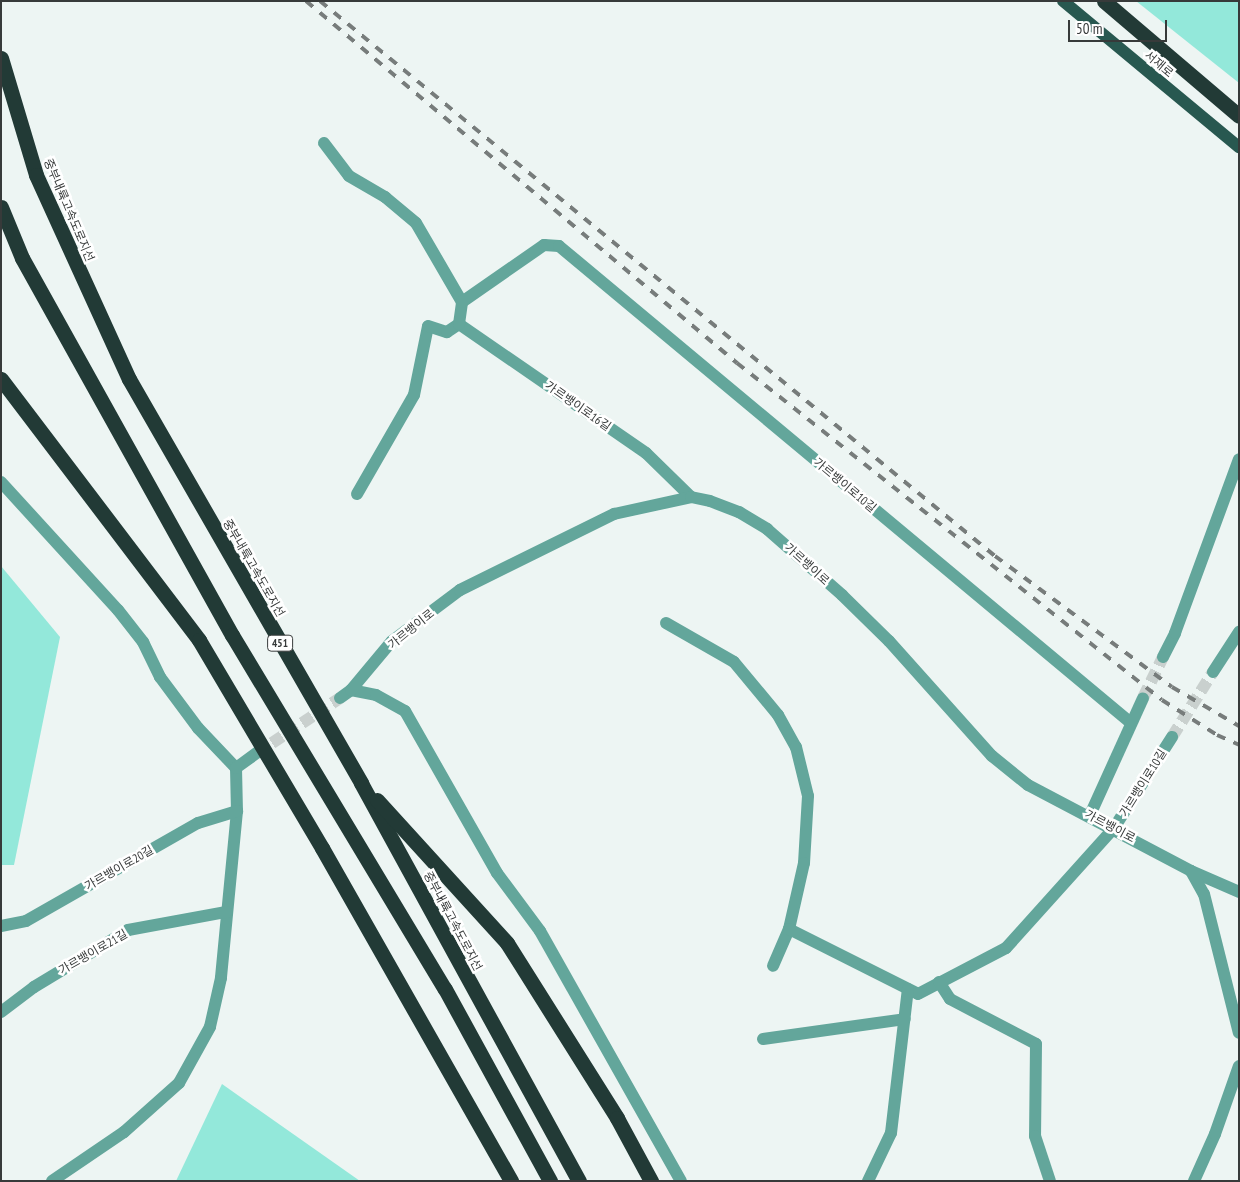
<!DOCTYPE html>
<meta charset="utf-8">
<style>
body{margin:0}
#map{position:relative;width:1240px;height:1182px;overflow:hidden;background:#edf5f3;font-family:"PT Sans Narrow","Noto Sans KR",sans-serif}
div>[style]{position:absolute}
.green>*{inset:0;background:#93e8da}
.minor-tunnel>*{height:12px;margin-top:-6px;transform-origin:0;background:repeating-linear-gradient(90deg,#c9d0ce 0 12px,transparent 0 18px)}
.minor>*{height:12px;margin:-6px;padding:0 6px;transform-origin:6px;border-radius:6px;background:#63a69b}
.major>*{height:12px;margin:-6px;padding:0 6px;transform-origin:6px;border-radius:6px;background:#285850}
.highway>*{height:15px;margin:-7.5px;padding:0 7.5px;transform-origin:7.5px;border-radius:7.5px;background:#223a36}
.rail>*{height:4px;margin-top:-2px;transform-origin:0;background:repeating-linear-gradient(90deg,#777c7b 0 9px,transparent 0 18px)}
span{translate:-50% -50%;white-space:nowrap;text-align:center;line-height:1.15;-webkit-text-stroke:5px #fff;paint-order:stroke}
.shield-label span{padding:1px 4px;background:#fff;border:1px solid;border-radius:4px;-webkit-text-stroke-width:0}
.shield-label{font-size:11px;color:#373a3a;font-weight:700}
.street-label{font-size:12px;color:#373a3a}
.frame{position:absolute;inset:0;border:2px solid #373a3a;pointer-events:none}
.scale{position:absolute;left:1068px;top:20px;width:99px;height:22px;box-sizing:border-box;border:2px solid #373a3a;border-top:0;padding-left:6px;font-size:15px;line-height:18px;white-space:nowrap;color:#373a3a;-webkit-text-stroke:4px #fff;paint-order:stroke}
</style>
<div id="map">
<div class="green">
<i style="clip-path:polygon(1136px 1px,1239px 1px,1239px 83px)"></i>
<i style="clip-path:polygon(1px 566px,60px 637px,14px 865px,1px 865px)"></i>
<i style="clip-path:polygon(222px 1084px,360px 1181px,176px 1181px)"></i>
</div>
<div class="minor-tunnel">
<i style="left:1143px;top:698px;width:46px;rotate:-64deg"></i>
<i style="left:1172px;top:737px;width:77px;rotate:-57.8deg"></i>
<i style="left:257px;top:753px;width:100px;rotate:-33.5deg"></i>
</div>
<div class="minor">
<i style="left:324px;top:143px;width:41px;rotate:52.9deg"></i>
<i style="left:349px;top:176px;width:42px;rotate:30.3deg"></i>
<i style="left:385px;top:197px;width:40px;rotate:40deg"></i>
<i style="left:416px;top:223px;width:91px;rotate:59.8deg"></i>
<i style="left:1px;top:482px;width:173px;rotate:47.6deg"></i>
<i style="left:118px;top:610px;width:41px;rotate:52deg"></i>
<i style="left:143px;top:642px;width:39px;rotate:64deg"></i>
<i style="left:160px;top:677px;width:64px;rotate:53.3deg"></i>
<i style="left:198px;top:728px;width:55px;rotate:46.5deg"></i>
<i style="left:236px;top:768px;width:43px;rotate:88.7deg"></i>
<i style="left:237px;top:811px;width:168px;rotate:95.5deg"></i>
<i style="left:221px;top:978px;width:50px;rotate:102.7deg"></i>
<i style="left:210px;top:1027px;width:64px;rotate:119deg"></i>
<i style="left:179px;top:1083px;width:74px;rotate:138.3deg"></i>
<i style="left:124px;top:1132px;width:87px;rotate:145.8deg"></i>
<i style="left:357px;top:494px;width:114px;rotate:-60.1deg"></i>
<i style="left:414px;top:395px;width:70px;rotate:-78.5deg"></i>
<i style="left:428px;top:326px;width:20px;rotate:18deg"></i>
<i style="left:447px;top:332px;width:14px;rotate:-34deg"></i>
<i style="left:691px;top:497px;width:63px;rotate:-135.6deg"></i>
<i style="left:646px;top:453px;width:227px;rotate:-145.4deg"></i>
<i style="left:459px;top:324px;width:22px;rotate:-82deg"></i>
<i style="left:462px;top:302px;width:100px;rotate:-34.8deg"></i>
<i style="left:544px;top:245px;width:15px;rotate:4deg"></i>
<i style="left:559px;top:246px;width:745px;rotate:39.83deg"></i>
<i style="left:666px;top:623px;width:78px;rotate:29.8deg"></i>
<i style="left:734px;top:662px;width:69px;rotate:50.3deg"></i>
<i style="left:778px;top:715px;width:37px;rotate:61deg"></i>
<i style="left:796px;top:747px;width:50px;rotate:76.2deg"></i>
<i style="left:808px;top:796px;width:67px;rotate:93.4deg"></i>
<i style="left:804px;top:863px;width:68px;rotate:102.8deg"></i>
<i style="left:789px;top:929px;width:40px;rotate:113.4deg"></i>
<i style="left:1163px;top:657px;width:27px;rotate:-63deg"></i>
<i style="left:1175px;top:633px;width:185px;rotate:-69.8deg"></i>
<i style="left:1213px;top:672px;width:48px;rotate:-57deg"></i>
<i style="left:351px;top:690px;width:25px;rotate:11deg"></i>
<i style="left:376px;top:695px;width:33px;rotate:29deg"></i>
<i style="left:405px;top:711px;width:186px;rotate:60.4deg"></i>
<i style="left:497px;top:873px;width:72px;rotate:53.4deg"></i>
<i style="left:540px;top:931px;width:287px;rotate:60.6deg"></i>
<i style="left:340px;top:698px;width:14px;rotate:-36deg"></i>
<i style="left:351px;top:690px;width:64px;rotate:-50.1deg"></i>
<i style="left:392px;top:641px;width:85px;rotate:-36.9deg"></i>
<i style="left:460px;top:590px;width:172px;rotate:-26.3deg"></i>
<i style="left:614px;top:514px;width:79px;rotate:-12.4deg"></i>
<i style="left:691px;top:497px;width:19px;rotate:12deg"></i>
<i style="left:710px;top:501px;width:31px;rotate:21deg"></i>
<i style="left:739px;top:512px;width:33px;rotate:31deg"></i>
<i style="left:767px;top:529px;width:100px;rotate:41.3deg"></i>
<i style="left:842px;top:595px;width:66px;rotate:44.4deg"></i>
<i style="left:889px;top:641px;width:154px;rotate:48.2deg"></i>
<i style="left:992px;top:756px;width:46px;rotate:38.9deg"></i>
<i style="left:1028px;top:785px;width:184px;rotate:27.8deg"></i>
<i style="left:1191px;top:871px;width:52px;rotate:23.6deg"></i>
<i style="left:236px;top:768px;width:26px;rotate:-36deg"></i>
<i style="left:1090px;top:815px;width:128px;rotate:-65.6deg"></i>
<i style="left:1191px;top:871px;width:26px;rotate:61deg"></i>
<i style="left:1204px;top:894px;width:143px;rotate:75.9deg"></i>
<i style="left:1px;top:926px;width:25px;rotate:-11deg"></i>
<i style="left:26px;top:921px;width:198px;rotate:-29.7deg"></i>
<i style="left:198px;top:823px;width:41px;rotate:-17.1deg"></i>
<i style="left:789px;top:929px;width:144px;rotate:26.7deg"></i>
<i style="left:918px;top:994px;width:99px;rotate:-27.6deg"></i>
<i style="left:1006px;top:948px;width:161px;rotate:-48deg"></i>
<i style="left:1114px;top:828px;width:108px;rotate:-57.5deg"></i>
<i style="left:939px;top:982px;width:20px;rotate:57deg"></i>
<i style="left:950px;top:999px;width:97px;rotate:27.6deg"></i>
<i style="left:1036px;top:1044px;width:92px;rotate:90.6deg"></i>
<i style="left:1035px;top:1136px;width:47px;rotate:71.6deg"></i>
<i style="left:1px;top:1012px;width:41px;rotate:-37.1deg"></i>
<i style="left:34px;top:987px;width:110px;rotate:-31.2deg"></i>
<i style="left:128px;top:930px;width:100px;rotate:-10.4deg"></i>
<i style="left:763px;top:1039px;width:143px;rotate:-8deg"></i>
<i style="left:868px;top:1181px;width:53px;rotate:-64.4deg"></i>
<i style="left:891px;top:1133px;width:145px;rotate:-83.3deg"></i>
<i style="left:1194px;top:1181px;width:51px;rotate:-65.9deg"></i>
<i style="left:1215px;top:1134px;width:72px;rotate:-70.6deg"></i>
</div>
<div class="major">
<i style="left:1063px;top:1px;width:229px;rotate:39.7deg"></i>
</div>
<div class="highway">
<i style="left:1104px;top:1px;width:177px;rotate:40.4deg"></i>
<i style="left:1px;top:58px;width:122px;rotate:73.3deg"></i>
<i style="left:36px;top:175px;width:224px;rotate:65.5deg"></i>
<i style="left:129px;top:379px;width:466px;rotate:60.1deg"></i>
<i style="left:361px;top:783px;width:454px;rotate:61.3deg"></i>
<i style="left:1px;top:207px;width:55px;rotate:67.6deg"></i>
<i style="left:22px;top:258px;width:432px;rotate:60.9deg"></i>
<i style="left:232px;top:635px;width:413px;rotate:59deg"></i>
<i style="left:445px;top:989px;width:219px;rotate:61.3deg"></i>
<i style="left:1px;top:379px;width:328px;rotate:52.8deg"></i>
<i style="left:199px;top:640px;width:242px;rotate:59.4deg"></i>
<i style="left:322px;top:848px;width:383px;rotate:60.4deg"></i>
<i style="left:377px;top:800px;width:193px;rotate:47.7deg"></i>
<i style="left:507px;top:943px;width:207px;rotate:57.8deg"></i>
<i style="left:617px;top:1118px;width:72px;rotate:61.6deg"></i>
</div>
<div class="rail">
<i style="left:306px;top:1px;width:563px;rotate:40.03deg"></i>
<i style="left:737px;top:363px;width:542px;rotate:38.41deg"></i>
<i style="left:1162px;top:700px;width:65px;rotate:32.5deg"></i>
<i style="left:1217px;top:735px;width:24px;rotate:24deg"></i>
<i style="left:320px;top:1px;width:874px;rotate:39.43deg"></i>
<i style="left:995px;top:556px;width:220px;rotate:36.5deg"></i>
<i style="left:1172px;top:687px;width:78px;rotate:30.2deg"></i>
</div>
<div class="shield-label">
<span style="left:280px;top:643px">451</span>
</div>
<div class="street-label">
<span style="left:1159px;top:64px;rotate:40deg">서재로</span>
<span style="left:69px;top:210px;rotate:67deg">중부내륙고속도로지선</span>
<span style="left:578px;top:406px;rotate:35deg">가르뱅이로16길</span>
<span style="left:845px;top:485px;rotate:40deg">가르뱅이로10길</span>
<span style="left:807px;top:564px;rotate:42deg">가르뱅이로</span>
<span style="left:254px;top:568px;rotate:60deg">중부내륙고속도로지선</span>
<span style="left:411px;top:629px;rotate:-39deg">가르뱅이로</span>
<span style="left:1143px;top:783px;rotate:-58deg">가르뱅이로10길</span>
<span style="left:1110px;top:826px;rotate:28deg">가르뱅이로</span>
<span style="left:119px;top:868px;rotate:-30deg">가르뱅이로20길</span>
<span style="left:453px;top:921px;rotate:62deg">중부내륙고속도로지선</span>
<span style="left:93px;top:952px;rotate:-30deg">가르뱅이로21길</span>
</div>
<div class="frame"></div>
<div class="scale">50 m</div>
</div>
